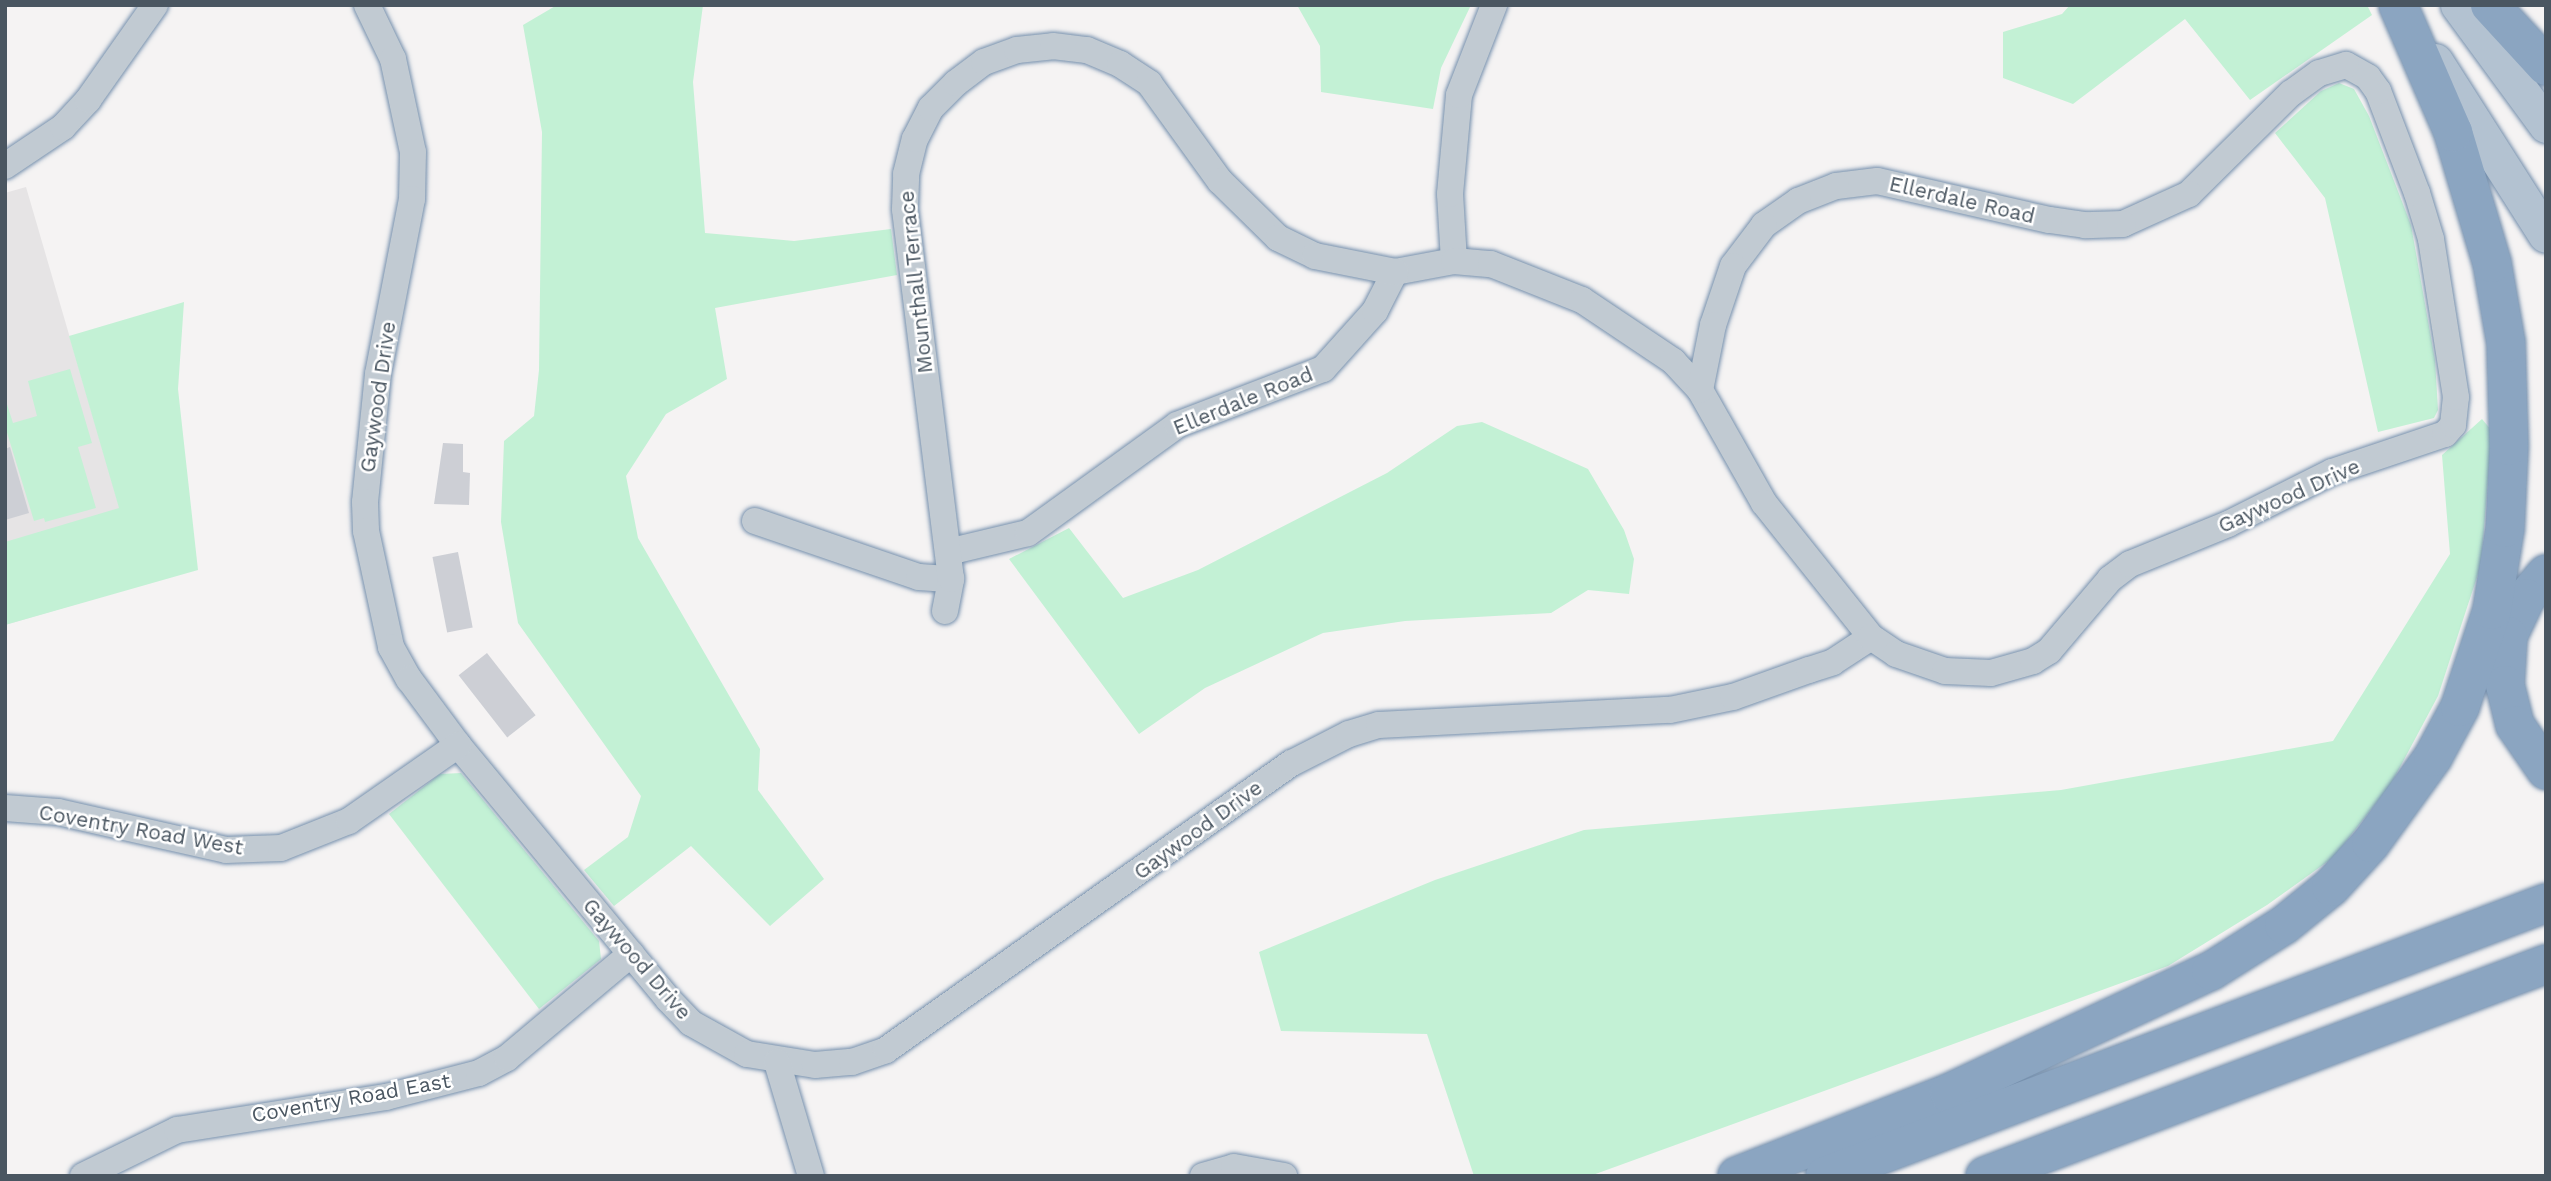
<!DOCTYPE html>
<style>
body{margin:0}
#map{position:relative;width:2551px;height:1181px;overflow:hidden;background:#f5f3f3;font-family:"Work Sans",sans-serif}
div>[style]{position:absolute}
.education>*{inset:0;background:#e6e4e5}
.green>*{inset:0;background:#c3f1d5}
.building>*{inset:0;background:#cdcfd5;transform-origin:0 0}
.roads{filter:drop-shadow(0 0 2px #7690ad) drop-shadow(0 0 2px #7690ad)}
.minor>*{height:26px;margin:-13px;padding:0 13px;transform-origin:13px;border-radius:13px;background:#c1cad2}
.major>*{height:35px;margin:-17.5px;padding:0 17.5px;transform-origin:17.5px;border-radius:17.5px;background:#b3c2d1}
.highway>*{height:38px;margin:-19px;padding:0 19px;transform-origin:19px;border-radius:19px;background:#8ba5c1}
span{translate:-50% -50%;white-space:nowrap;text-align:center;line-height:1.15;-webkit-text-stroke:5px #fff;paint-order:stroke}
.street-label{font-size:21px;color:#4a5661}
.frame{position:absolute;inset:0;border:7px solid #4a5661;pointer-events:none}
</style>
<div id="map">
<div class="education">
<i style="clip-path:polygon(26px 187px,142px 585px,5px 625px,5px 193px)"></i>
</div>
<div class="green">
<i style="clip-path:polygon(557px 5px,703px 5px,693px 82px,705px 233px,794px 241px,891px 229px,897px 275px,715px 308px,727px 379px,666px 414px,626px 476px,638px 538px,760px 749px,758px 790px,824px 879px,770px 926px,691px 846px,614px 906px,584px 870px,628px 837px,641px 796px,518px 623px,501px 522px,504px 441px,534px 416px,539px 370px,542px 132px,523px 25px)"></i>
<i style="clip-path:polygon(1297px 5px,1471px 5px,1441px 68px,1433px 109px,1321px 92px,1320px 46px)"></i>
<i style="clip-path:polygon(2070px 5px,2367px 5px,2372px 15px,2250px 100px,2185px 19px,2073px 104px,2003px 78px,2003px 32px,2062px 14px)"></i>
<i style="clip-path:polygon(2339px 83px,2354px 89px,2369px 116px,2411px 225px,2435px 360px,2438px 410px,2434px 418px,2378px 432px,2325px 198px,2275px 133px,2321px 91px)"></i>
<i style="clip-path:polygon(184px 302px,178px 389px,198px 570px,5px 625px,5px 542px,119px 508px,69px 336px)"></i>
<i style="clip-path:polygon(70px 369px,92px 443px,78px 447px,96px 508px,45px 522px,44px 518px,34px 521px,5px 426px,5px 398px,13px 423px,37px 416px,28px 381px)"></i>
<i style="clip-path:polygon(2482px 419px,2492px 431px,2481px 565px,2438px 696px,2391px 784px,2334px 857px,2267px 905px,2168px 966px,1590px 1176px,1474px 1176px,1427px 1034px,1281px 1031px,1259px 952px,1435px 880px,1584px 830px,2061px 790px,2333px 741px,2450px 554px,2442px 455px)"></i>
<i style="clip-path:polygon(1482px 422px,1588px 469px,1624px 530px,1634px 559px,1629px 594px,1588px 590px,1551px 613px,1405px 621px,1323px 633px,1205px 688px,1139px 734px,1009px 559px,1069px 528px,1123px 598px,1198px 570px,1387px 473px,1457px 426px)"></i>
<i style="clip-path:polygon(461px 773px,599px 941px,601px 959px,539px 1009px,389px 814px,440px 774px)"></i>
</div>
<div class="building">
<i style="clip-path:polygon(443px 443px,463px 444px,463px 472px,470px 473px,469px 505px,434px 504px)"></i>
<i style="clip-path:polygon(10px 447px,29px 513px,5px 520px,5px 449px)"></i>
<i style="left:458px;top:552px;width:77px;height:26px;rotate:79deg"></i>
<i style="left:487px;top:653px;width:79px;height:36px;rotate:52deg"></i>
</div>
<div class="roads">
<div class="minor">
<i style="left:367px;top:5px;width:60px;rotate:64.3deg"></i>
<i style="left:393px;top:59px;width:95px;rotate:77.9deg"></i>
<i style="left:413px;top:152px;width:47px;rotate:91.2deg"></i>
<i style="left:412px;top:199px;width:178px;rotate:101deg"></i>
<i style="left:378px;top:374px;width:129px;rotate:95.8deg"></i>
<i style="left:365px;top:502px;width:29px;rotate:88deg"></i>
<i style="left:366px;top:531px;width:119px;rotate:77.8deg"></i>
<i style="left:391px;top:647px;width:37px;rotate:61deg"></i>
<i style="left:409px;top:679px;width:82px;rotate:53.4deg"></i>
<i style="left:458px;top:745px;width:330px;rotate:50.4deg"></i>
<i style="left:668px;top:999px;width:33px;rotate:46deg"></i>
<i style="left:691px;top:1023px;width:64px;rotate:29deg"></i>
<i style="left:747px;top:1054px;width:69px;rotate:9.2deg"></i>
<i style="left:815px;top:1065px;width:37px;rotate:-5deg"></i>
<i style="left:852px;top:1062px;width:36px;rotate:-19deg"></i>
<i style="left:886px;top:1050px;width:497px;rotate:-35.3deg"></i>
<i style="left:1292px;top:763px;width:64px;rotate:-27deg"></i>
<i style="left:1349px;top:734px;width:31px;rotate:-17deg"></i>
<i style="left:1379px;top:725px;width:291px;rotate:-3deg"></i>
<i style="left:1670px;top:710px;width:64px;rotate:-11.7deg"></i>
<i style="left:1733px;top:697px;width:81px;rotate:-19.6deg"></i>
<i style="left:1809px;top:670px;width:25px;rotate:-18deg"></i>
<i style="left:1833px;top:662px;width:45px;rotate:-33.3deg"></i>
<i style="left:5px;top:166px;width:70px;rotate:-33.9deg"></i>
<i style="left:63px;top:127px;width:37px;rotate:-47deg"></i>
<i style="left:88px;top:100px;width:116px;rotate:-54.8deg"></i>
<i style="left:1454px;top:261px;width:67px;rotate:-93.4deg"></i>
<i style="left:1450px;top:194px;width:99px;rotate:-84.8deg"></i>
<i style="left:1459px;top:95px;width:97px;rotate:-68.7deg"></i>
<i style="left:755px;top:521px;width:173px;rotate:18.9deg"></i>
<i style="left:919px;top:577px;width:32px;rotate:4deg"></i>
<i style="left:948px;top:552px;width:82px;rotate:-13.4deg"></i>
<i style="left:1028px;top:533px;width:184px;rotate:-35.9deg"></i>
<i style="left:1177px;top:425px;width:156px;rotate:-21deg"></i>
<i style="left:1323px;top:369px;width:78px;rotate:-48.1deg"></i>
<i style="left:1375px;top:311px;width:44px;rotate:-62.9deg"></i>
<i style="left:1395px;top:272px;width:60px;rotate:-10.6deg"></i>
<i style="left:1454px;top:261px;width:37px;rotate:5deg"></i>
<i style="left:1491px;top:264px;width:98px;rotate:21.6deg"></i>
<i style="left:1582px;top:300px;width:110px;rotate:33.8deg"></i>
<i style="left:1673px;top:361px;width:40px;rotate:47deg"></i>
<i style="left:1700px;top:390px;width:130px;rotate:60.5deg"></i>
<i style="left:1764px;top:503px;width:171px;rotate:51.4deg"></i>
<i style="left:1871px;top:637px;width:30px;rotate:34deg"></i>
<i style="left:1896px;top:654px;width:52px;rotate:19.1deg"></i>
<i style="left:1945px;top:671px;width:46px;rotate:2.5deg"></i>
<i style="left:1991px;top:673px;width:44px;rotate:-15.9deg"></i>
<i style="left:2033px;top:661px;width:19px;rotate:-32deg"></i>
<i style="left:2049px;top:651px;width:94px;rotate:-49.7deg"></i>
<i style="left:2110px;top:579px;width:25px;rotate:-37deg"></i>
<i style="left:2130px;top:564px;width:106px;rotate:-22.2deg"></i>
<i style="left:2228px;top:524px;width:116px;rotate:-26.6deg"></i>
<i style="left:2332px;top:472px;width:119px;rotate:-18.6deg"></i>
<i style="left:2445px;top:434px;width:12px;rotate:-48deg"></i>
<i style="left:2453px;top:425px;width:28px;rotate:-84deg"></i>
<i style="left:2456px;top:397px;width:160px;rotate:-99deg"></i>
<i style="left:2431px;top:239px;width:48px;rotate:-106.9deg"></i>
<i style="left:2417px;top:193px;width:109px;rotate:-110.9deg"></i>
<i style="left:2378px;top:91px;width:17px;rotate:-126deg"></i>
<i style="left:2368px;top:77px;width:25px;rotate:-151deg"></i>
<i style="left:2346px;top:65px;width:28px;rotate:163deg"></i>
<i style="left:2319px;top:73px;width:34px;rotate:144deg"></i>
<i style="left:2291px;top:93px;width:144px;rotate:135.3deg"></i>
<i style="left:2189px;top:194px;width:72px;rotate:155.6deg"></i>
<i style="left:2123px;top:224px;width:38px;rotate:178deg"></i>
<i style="left:2085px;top:225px;width:36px;rotate:-172deg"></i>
<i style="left:2049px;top:220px;width:176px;rotate:-167.2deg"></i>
<i style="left:1877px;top:181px;width:41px;rotate:173deg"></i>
<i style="left:1836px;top:186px;width:41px;rotate:158.5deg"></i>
<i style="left:1798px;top:201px;width:42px;rotate:144.8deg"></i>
<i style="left:1764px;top:225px;width:51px;rotate:127.1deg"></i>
<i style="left:1733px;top:266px;width:62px;rotate:108.7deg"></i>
<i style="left:1713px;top:325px;width:66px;rotate:101.3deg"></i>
<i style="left:945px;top:611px;width:33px;rotate:-79deg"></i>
<i style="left:951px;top:579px;width:373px;rotate:-97.1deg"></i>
<i style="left:905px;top:209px;width:35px;rotate:-88deg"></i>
<i style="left:906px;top:174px;width:36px;rotate:-76deg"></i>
<i style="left:915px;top:139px;width:35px;rotate:-63deg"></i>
<i style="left:931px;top:108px;width:35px;rotate:-45deg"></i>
<i style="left:956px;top:83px;width:35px;rotate:-37deg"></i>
<i style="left:984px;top:62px;width:35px;rotate:-20deg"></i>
<i style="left:1017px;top:50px;width:36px;rotate:-6deg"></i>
<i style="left:1053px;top:46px;width:34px;rotate:7deg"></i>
<i style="left:1087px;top:50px;width:36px;rotate:23deg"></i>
<i style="left:1120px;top:64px;width:35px;rotate:33deg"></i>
<i style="left:1149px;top:83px;width:121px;rotate:54.1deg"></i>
<i style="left:1220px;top:181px;width:81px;rotate:44.5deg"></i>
<i style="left:1278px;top:238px;width:41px;rotate:25.9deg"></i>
<i style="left:1315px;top:256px;width:82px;rotate:11.3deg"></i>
<i style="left:5px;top:808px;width:53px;rotate:4.3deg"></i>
<i style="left:58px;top:812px;width:172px;rotate:12.7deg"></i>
<i style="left:226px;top:850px;width:55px;rotate:-2.1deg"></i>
<i style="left:281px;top:848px;width:73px;rotate:-21.7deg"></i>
<i style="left:349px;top:821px;width:133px;rotate:-34.9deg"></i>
<i style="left:777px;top:1062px;width:119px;rotate:73.4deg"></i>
<i style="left:83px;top:1176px;width:105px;rotate:-26.1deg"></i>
<i style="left:177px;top:1130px;width:212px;rotate:-9deg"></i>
<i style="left:386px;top:1097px;width:96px;rotate:-14.5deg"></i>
<i style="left:479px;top:1073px;width:32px;rotate:-28deg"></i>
<i style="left:507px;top:1058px;width:162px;rotate:-40deg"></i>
<i style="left:1203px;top:1176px;width:32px;rotate:-16deg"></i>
<i style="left:1234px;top:1167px;width:51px;rotate:10.2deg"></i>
</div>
<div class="major">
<i style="left:2458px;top:5px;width:149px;rotate:53.7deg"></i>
<i style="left:2435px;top:61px;width:206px;rotate:57.5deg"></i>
</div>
<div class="highway">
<i style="left:2490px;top:5px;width:83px;rotate:47.4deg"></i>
<i style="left:2546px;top:574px;width:31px;rotate:130deg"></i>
<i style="left:2526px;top:598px;width:42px;rotate:115.3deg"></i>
<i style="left:2508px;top:636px;width:49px;rotate:93.5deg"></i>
<i style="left:2505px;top:685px;width:41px;rotate:76deg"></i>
<i style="left:2515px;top:725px;width:55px;rotate:55.4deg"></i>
<i style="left:1737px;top:1176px;width:228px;rotate:-21.4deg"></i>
<i style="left:1949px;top:1093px;width:289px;rotate:-25deg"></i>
<i style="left:2211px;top:971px;width:86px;rotate:-32.2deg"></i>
<i style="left:2284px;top:925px;width:60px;rotate:-39deg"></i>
<i style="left:2331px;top:887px;width:59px;rotate:-47.7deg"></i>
<i style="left:2371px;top:843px;width:106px;rotate:-54.2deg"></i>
<i style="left:2433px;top:757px;width:57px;rotate:-61.6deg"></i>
<i style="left:2460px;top:707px;width:102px;rotate:-71.7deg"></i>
<i style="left:2492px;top:610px;width:83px;rotate:-81deg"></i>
<i style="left:2505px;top:528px;width:82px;rotate:-87.2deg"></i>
<i style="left:2509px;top:446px;width:103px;rotate:-91.7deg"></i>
<i style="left:2506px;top:343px;width:81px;rotate:-99.9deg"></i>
<i style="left:2492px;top:263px;width:137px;rotate:-106.6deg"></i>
<i style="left:2453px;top:132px;width:138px;rotate:-113.4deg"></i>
<i style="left:1825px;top:1176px;width:771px;rotate:-20.74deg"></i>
<i style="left:1985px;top:1176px;width:600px;rotate:-20.7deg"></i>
</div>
</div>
<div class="street-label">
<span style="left:1962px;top:200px;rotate:13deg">Ellerdale Road</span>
<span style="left:916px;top:282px;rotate:-96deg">Mounthall Terrace</span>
<span style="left:378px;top:397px;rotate:-82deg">Gaywood Drive</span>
<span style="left:1243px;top:401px;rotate:-22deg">Ellerdale Road</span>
<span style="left:2289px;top:496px;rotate:-24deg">Gaywood Drive</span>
<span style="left:141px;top:830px;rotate:10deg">Coventry Road West</span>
<span style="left:1198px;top:830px;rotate:-36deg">Gaywood Drive</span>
<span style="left:637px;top:959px;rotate:49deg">Gaywood Drive</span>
<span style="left:351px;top:1098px;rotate:-10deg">Coventry Road East</span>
</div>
<div class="frame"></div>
</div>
